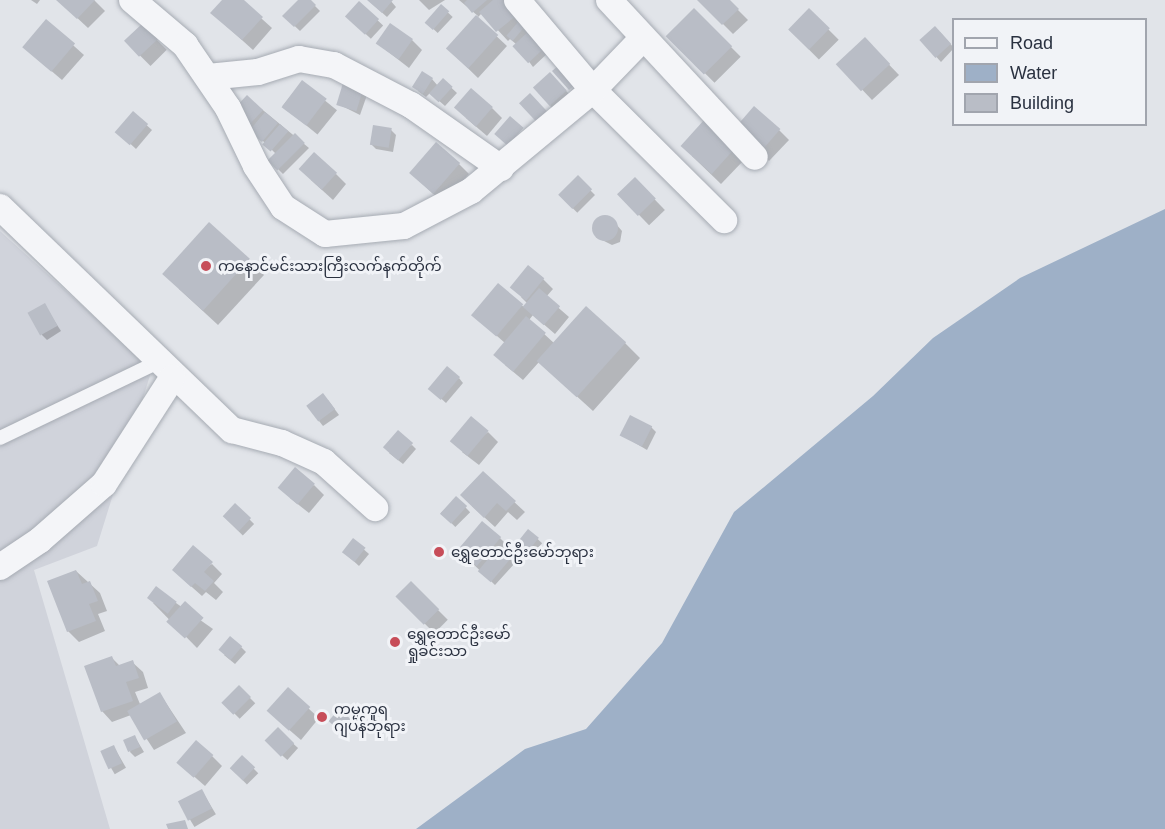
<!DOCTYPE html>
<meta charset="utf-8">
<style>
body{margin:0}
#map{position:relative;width:1165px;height:829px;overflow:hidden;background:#e1e4e9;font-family:Arial,"Noto Sans Myanmar",sans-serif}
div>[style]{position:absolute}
.built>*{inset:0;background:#d0d3db}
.water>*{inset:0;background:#9eb0c7}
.shadow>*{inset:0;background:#0003;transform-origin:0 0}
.building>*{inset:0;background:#b9bdc6;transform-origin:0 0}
.round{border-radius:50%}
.roads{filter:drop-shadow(0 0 2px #a6abb3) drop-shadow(0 0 2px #a6abb3)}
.lane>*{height:14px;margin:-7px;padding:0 7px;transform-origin:7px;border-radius:7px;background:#f4f5f8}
.street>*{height:26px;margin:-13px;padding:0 13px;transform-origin:13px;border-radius:13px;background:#f4f5f8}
.dots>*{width:16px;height:16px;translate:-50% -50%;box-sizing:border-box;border:3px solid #f1f3f7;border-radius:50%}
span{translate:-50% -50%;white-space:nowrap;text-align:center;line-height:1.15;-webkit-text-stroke:6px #f1f3f7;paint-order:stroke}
.poi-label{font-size:15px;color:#2a3140}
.left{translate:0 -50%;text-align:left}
.legend{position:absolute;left:952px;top:18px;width:195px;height:108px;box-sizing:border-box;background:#f1f3f7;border:2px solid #a1a5ae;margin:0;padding:8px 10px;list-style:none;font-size:18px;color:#2a3140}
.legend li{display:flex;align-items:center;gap:12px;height:30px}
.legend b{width:30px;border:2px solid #a1a5ae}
</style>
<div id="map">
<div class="built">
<i style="clip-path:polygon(0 231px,152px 369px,97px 546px,34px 570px,110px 829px,0 829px)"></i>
</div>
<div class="water">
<i style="clip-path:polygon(1165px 209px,1165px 829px,416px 829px,525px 749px,586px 729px,662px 643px,734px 512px,873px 396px,933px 338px,1020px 278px)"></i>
</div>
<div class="shadow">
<i style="clip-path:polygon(31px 0,40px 0,37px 4px)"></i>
<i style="clip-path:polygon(58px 0,94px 0,105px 11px,88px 28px)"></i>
<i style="clip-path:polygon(224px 0,241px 0,272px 28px,253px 50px,223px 23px)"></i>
<i style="clip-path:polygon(300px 0,309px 0,320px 11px,300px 31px,284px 16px)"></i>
<i style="clip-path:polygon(368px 0,390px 0,396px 7px,387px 17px)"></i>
<i style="clip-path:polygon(419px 0,445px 0,429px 10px)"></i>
<i style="clip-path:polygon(459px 0,495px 0,531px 22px,523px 28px,549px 52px,533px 67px,516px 44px,510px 39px,508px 41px,482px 13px,477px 18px,507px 46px,478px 78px,448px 49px,478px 16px)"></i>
<i style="clip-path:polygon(699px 0,728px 0,748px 20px,733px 34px)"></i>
<i style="left:359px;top:3px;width:33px;height:18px;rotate:43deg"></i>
<i style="left:441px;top:6px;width:16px;height:22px;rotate:43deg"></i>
<i style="left:694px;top:10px;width:66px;height:37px;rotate:45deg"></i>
<i style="left:809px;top:10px;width:42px;height:28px;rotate:45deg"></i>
<i style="clip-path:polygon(46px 21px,84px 55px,62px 80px,35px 57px)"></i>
<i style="left:142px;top:25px;width:35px;height:23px;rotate:45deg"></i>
<i style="clip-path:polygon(940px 32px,954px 48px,941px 62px,921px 40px)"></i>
<i style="clip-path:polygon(412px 40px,422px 50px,409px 68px,377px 43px)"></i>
<i style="clip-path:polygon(875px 50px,899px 75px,872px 100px,838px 64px)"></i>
<i style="clip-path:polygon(432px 79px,438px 86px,443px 80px,457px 93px,445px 106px,430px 93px,426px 97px,418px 91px)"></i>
<i style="left:302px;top:82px;width:45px;height:31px;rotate:39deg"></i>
<i style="clip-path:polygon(560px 84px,576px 102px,560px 116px,550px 106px)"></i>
<i style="clip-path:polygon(344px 85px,367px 95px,360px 115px,338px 104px)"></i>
<i style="clip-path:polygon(247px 97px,309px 148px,283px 174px,270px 161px,276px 154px,234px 112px)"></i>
<i style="clip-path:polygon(492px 108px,502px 118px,487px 136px,466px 118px)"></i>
<i style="clip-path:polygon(133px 113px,152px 130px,136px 149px,122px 136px)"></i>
<i style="clip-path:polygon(704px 122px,744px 160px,721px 184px,692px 156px)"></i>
<i style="clip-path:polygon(391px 130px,396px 135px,393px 152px,376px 149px,372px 145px)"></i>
<i style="clip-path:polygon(779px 130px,789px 140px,769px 161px,745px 139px)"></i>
<i style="clip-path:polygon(459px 164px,469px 174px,443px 203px,411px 173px)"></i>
<i style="clip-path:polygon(336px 174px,346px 184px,333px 200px,311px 180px)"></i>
<i style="left:578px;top:178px;width:24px;height:25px;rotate:45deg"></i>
<i style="left:635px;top:179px;width:43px;height:22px;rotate:46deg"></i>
<i style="clip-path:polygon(610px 217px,622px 231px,620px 242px,612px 245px,596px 237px,595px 222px)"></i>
<i style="clip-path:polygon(249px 260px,264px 275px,218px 325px,179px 289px)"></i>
<i style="clip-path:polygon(543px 279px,553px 289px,546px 297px,569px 317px,555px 334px,533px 315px,529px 320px,555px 344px,625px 343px,640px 358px,593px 411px,539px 362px,523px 380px,505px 365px,505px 343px,473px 315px,498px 285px,525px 308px,528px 304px,521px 297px)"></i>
<i style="clip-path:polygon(44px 305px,61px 331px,47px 340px,42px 335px)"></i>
<i style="clip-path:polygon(459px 378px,463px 383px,446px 403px,435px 393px)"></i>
<i style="clip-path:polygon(328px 400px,339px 415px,323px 426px,319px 421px)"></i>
<i style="clip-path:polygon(651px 427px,656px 432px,647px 450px,622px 435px)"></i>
<i style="clip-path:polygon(488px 432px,498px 442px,479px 465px,462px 452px)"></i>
<i style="clip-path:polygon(412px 445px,416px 449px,403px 464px,389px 453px)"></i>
<i style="clip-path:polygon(483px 473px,525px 512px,517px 520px,508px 512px,495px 527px,472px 506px)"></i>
<i style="clip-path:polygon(314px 485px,324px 495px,309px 513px,290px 498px)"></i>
<i style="left:456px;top:498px;width:20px;height:21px;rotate:45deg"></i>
<i style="left:235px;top:505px;width:27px;height:16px;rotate:45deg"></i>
<i style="left:529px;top:531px;width:18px;height:15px;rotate:43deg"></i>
<i style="clip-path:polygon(500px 538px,510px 548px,505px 554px,515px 563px,495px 585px,469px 560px)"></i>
<i style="clip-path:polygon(353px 540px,369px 554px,359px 566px,348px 556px)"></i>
<i style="clip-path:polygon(212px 564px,222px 574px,214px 583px,223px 592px,216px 600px,206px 592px,202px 596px,184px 580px)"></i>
<i style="clip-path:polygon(76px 571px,100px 593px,107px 611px,98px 614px,105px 631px,79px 642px,68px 631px)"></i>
<i style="left:411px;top:583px;width:52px;height:19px;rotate:45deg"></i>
<i style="clip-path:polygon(153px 603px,176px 603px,213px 629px,197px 648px)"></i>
<i style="clip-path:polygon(241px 647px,246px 652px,235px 664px,224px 655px)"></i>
<i style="clip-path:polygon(111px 657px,120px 666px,132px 662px,143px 672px,148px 688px,135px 692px,140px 704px,160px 694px,186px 733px,154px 750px,131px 715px,112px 722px,102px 711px)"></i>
<i style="left:239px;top:687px;width:23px;height:22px;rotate:45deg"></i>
<i style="clip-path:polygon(288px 690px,319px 718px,301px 740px,279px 721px)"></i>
<i style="left:339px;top:711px;width:23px;height:13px;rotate:43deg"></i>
<i style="left:278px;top:730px;width:27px;height:16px;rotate:42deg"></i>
<i style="clip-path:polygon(135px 737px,144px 752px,135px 757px,130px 752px)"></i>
<i style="left:114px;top:747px;width:24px;height:13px;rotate:60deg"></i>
<i style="clip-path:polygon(212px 756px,222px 766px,205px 786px,189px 772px)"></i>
<i style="left:242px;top:757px;width:23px;height:16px;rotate:45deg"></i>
<i style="left:202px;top:791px;width:27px;height:25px;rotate:59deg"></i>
</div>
<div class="building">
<i style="clip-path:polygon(56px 0,95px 0,77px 19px)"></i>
<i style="clip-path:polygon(222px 0,244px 0,263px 17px,242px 40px,210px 13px)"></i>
<i style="clip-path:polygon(298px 0,311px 0,316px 5px,294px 27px,282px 16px)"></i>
<i style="clip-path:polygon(367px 0,393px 0,382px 13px)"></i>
<i style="clip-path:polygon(467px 0,487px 0,472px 13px,464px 3px)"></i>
<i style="clip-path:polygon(493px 0,513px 0,522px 11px,496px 32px,479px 12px)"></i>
<i style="clip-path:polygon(697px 0,730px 0,739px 9px,722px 25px)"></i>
<i style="left:359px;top:1px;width:27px;height:21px;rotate:42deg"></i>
<i style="left:441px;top:4px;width:11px;height:25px;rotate:41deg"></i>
<i style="left:694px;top:8px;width:54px;height:40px;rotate:45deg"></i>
<i style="left:809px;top:8px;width:29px;height:30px;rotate:44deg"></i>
<i style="left:476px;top:15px;width:30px;height:45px;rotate:42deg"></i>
<i style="left:46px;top:19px;width:38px;height:37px;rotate:40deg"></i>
<i style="left:518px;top:22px;width:8px;height:18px;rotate:40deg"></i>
<i style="left:143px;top:23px;width:22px;height:26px;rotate:47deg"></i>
<i style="left:390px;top:23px;width:28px;height:25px;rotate:35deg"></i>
<i style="left:935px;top:26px;width:24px;height:21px;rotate:48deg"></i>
<i style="left:530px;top:30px;width:23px;height:24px;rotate:47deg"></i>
<i style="left:865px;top:37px;width:37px;height:40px;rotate:47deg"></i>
<i style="clip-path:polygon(559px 65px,577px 83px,569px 90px,552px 71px)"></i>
<i style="left:422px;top:71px;width:13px;height:19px;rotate:32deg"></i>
<i style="left:550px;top:72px;width:25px;height:23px;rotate:48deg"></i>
<i style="left:443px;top:78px;width:13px;height:21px;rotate:42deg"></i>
<i style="left:302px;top:80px;width:31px;height:34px;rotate:37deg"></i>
<i style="left:343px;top:83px;width:21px;height:23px;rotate:17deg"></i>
<i style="left:471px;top:88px;width:29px;height:26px;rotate:41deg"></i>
<i style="left:530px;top:93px;width:25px;height:15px;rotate:47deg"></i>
<i style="left:247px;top:95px;width:22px;height:23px;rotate:43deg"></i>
<i style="left:754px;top:106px;width:35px;height:31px;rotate:41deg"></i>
<i style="left:133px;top:111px;width:20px;height:28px;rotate:41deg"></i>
<i style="left:265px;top:112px;width:17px;height:25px;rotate:40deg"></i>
<i style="left:510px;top:116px;width:18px;height:24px;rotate:41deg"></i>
<i style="left:704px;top:120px;width:42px;height:35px;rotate:42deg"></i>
<i style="left:280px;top:124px;width:11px;height:27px;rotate:41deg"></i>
<i style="left:373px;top:125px;width:19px;height:20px;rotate:9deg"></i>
<i style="left:295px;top:133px;width:14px;height:39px;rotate:45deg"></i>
<i style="left:436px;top:142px;width:32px;height:41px;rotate:41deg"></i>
<i style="left:314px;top:152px;width:31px;height:23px;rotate:42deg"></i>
<i style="left:578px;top:175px;width:20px;height:28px;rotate:45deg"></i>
<i style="left:635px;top:177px;width:30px;height:25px;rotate:46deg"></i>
<i class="round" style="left:592px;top:215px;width:26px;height:26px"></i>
<i style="left:209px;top:222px;width:55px;height:70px;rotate:42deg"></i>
<i style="left:528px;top:265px;width:21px;height:29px;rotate:39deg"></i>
<i style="left:498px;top:283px;width:33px;height:42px;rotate:40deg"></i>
<i style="left:539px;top:288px;width:28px;height:25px;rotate:41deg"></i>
<i style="left:45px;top:303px;width:26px;height:20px;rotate:61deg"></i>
<i style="left:586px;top:306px;width:54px;height:74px;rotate:42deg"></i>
<i style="left:526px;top:316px;width:26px;height:51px;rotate:40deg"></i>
<i style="left:447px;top:366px;width:17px;height:30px;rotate:40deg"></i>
<i style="left:323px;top:393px;width:20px;height:21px;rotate:53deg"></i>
<i style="left:630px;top:415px;width:25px;height:23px;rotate:27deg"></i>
<i style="left:471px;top:416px;width:23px;height:33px;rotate:40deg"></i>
<i style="left:398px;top:430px;width:20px;height:23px;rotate:41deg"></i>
<i style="left:295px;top:467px;width:26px;height:27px;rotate:40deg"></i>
<i style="clip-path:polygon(483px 471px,516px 501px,506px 511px,497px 503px,484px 518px,460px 495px)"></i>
<i style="left:456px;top:496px;width:15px;height:24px;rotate:42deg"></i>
<i style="left:235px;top:503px;width:22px;height:18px;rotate:43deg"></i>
<i style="left:482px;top:521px;width:25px;height:38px;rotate:40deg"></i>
<i style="left:528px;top:529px;width:14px;height:17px;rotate:39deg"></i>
<i style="left:353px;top:538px;width:16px;height:18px;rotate:38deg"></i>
<i style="clip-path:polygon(193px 545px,213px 562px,204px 572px,214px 581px,205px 591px,195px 583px,191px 587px,172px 570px)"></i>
<i style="left:499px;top:546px;width:17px;height:33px;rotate:40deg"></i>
<i style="clip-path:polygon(76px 570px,82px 584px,90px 581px,98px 601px,89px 604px,96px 621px,67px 632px,47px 581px)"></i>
<i style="left:411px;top:581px;width:40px;height:22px;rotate:45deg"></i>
<i style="left:156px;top:586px;width:26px;height:15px;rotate:37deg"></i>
<i style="left:185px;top:601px;width:25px;height:28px;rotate:42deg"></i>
<i style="left:230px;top:636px;width:16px;height:18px;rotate:40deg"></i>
<i style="clip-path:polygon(112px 656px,116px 666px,133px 660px,139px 678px,126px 682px,133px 701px,101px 712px,84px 666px)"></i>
<i style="left:239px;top:685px;width:17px;height:25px;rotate:45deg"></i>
<i style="left:288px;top:687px;width:30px;height:32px;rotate:42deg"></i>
<i style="left:160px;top:692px;width:34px;height:38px;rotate:60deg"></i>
<i style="left:339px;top:709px;width:18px;height:16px;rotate:41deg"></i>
<i style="left:278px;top:727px;width:23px;height:19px;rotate:45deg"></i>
<i style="left:135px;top:735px;width:13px;height:13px;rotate:67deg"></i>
<i style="left:196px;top:740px;width:23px;height:30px;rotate:41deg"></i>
<i style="left:114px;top:745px;width:20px;height:15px;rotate:66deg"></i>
<i style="left:242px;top:755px;width:18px;height:18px;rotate:43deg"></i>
<i style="left:202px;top:789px;width:22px;height:27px;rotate:63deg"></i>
<i style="clip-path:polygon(185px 820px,188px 829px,168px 829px,166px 824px)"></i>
</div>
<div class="roads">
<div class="lane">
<i style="left:0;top:438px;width:175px;rotate:-25.7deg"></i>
</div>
<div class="street">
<i style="left:132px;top:0;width:70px;rotate:40.3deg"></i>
<i style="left:185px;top:45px;width:76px;rotate:55.7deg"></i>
<i style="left:228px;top:108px;width:64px;rotate:64.2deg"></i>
<i style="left:256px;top:166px;width:49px;rotate:56.6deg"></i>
<i style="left:283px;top:207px;width:50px;rotate:32.7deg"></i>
<i style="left:325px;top:234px;width:79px;rotate:-5.8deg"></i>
<i style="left:404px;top:226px;width:76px;rotate:-27.6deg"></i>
<i style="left:471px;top:191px;width:158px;rotate:-39.6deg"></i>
<i style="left:593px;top:90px;width:185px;rotate:44.8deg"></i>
<i style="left:517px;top:0;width:118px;rotate:49.8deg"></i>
<i style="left:593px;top:90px;width:72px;rotate:-46.1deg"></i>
<i style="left:609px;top:0;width:214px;rotate:47.1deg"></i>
<i style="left:208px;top:77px;width:50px;rotate:-5.7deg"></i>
<i style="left:258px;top:72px;width:43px;rotate:-17.6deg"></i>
<i style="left:299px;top:59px;width:36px;rotate:10deg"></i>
<i style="left:334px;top:65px;width:87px;rotate:27.5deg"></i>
<i style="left:411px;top:105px;width:110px;rotate:35deg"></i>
<i style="left:0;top:207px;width:322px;rotate:43.9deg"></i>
<i style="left:232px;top:430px;width:52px;rotate:14.6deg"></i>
<i style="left:282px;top:443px;width:46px;rotate:24.3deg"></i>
<i style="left:324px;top:462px;width:69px;rotate:42deg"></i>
<i style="left:0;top:567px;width:48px;rotate:-34deg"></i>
<i style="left:40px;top:540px;width:85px;rotate:-41.2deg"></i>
<i style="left:104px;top:484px;width:127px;rotate:-57.2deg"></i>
</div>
</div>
<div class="dots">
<i style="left:206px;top:266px;background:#c74d59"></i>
<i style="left:439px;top:552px;background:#c74d59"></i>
<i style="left:395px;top:642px;background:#c74d59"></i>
<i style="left:322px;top:717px;background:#c74d59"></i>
</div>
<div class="poi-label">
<span class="left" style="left:218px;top:266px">ကနောင်မင်းသားကြီးလက်နက်တိုက်</span>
<span class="left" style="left:451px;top:552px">ရွှေတောင်ဦးမော်ဘုရား</span>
<span class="left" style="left:407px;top:642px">ရွှေတောင်ဦးမော်<br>ရှုခင်းသာ</span>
<span class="left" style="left:334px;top:717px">ကမ္မကူရ<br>ဂျပန်ဘုရား</span>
</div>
<ul class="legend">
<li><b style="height:8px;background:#f4f5f8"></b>Road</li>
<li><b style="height:16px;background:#9eb0c7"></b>Water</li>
<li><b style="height:16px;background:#b9bdc6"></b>Building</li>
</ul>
</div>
